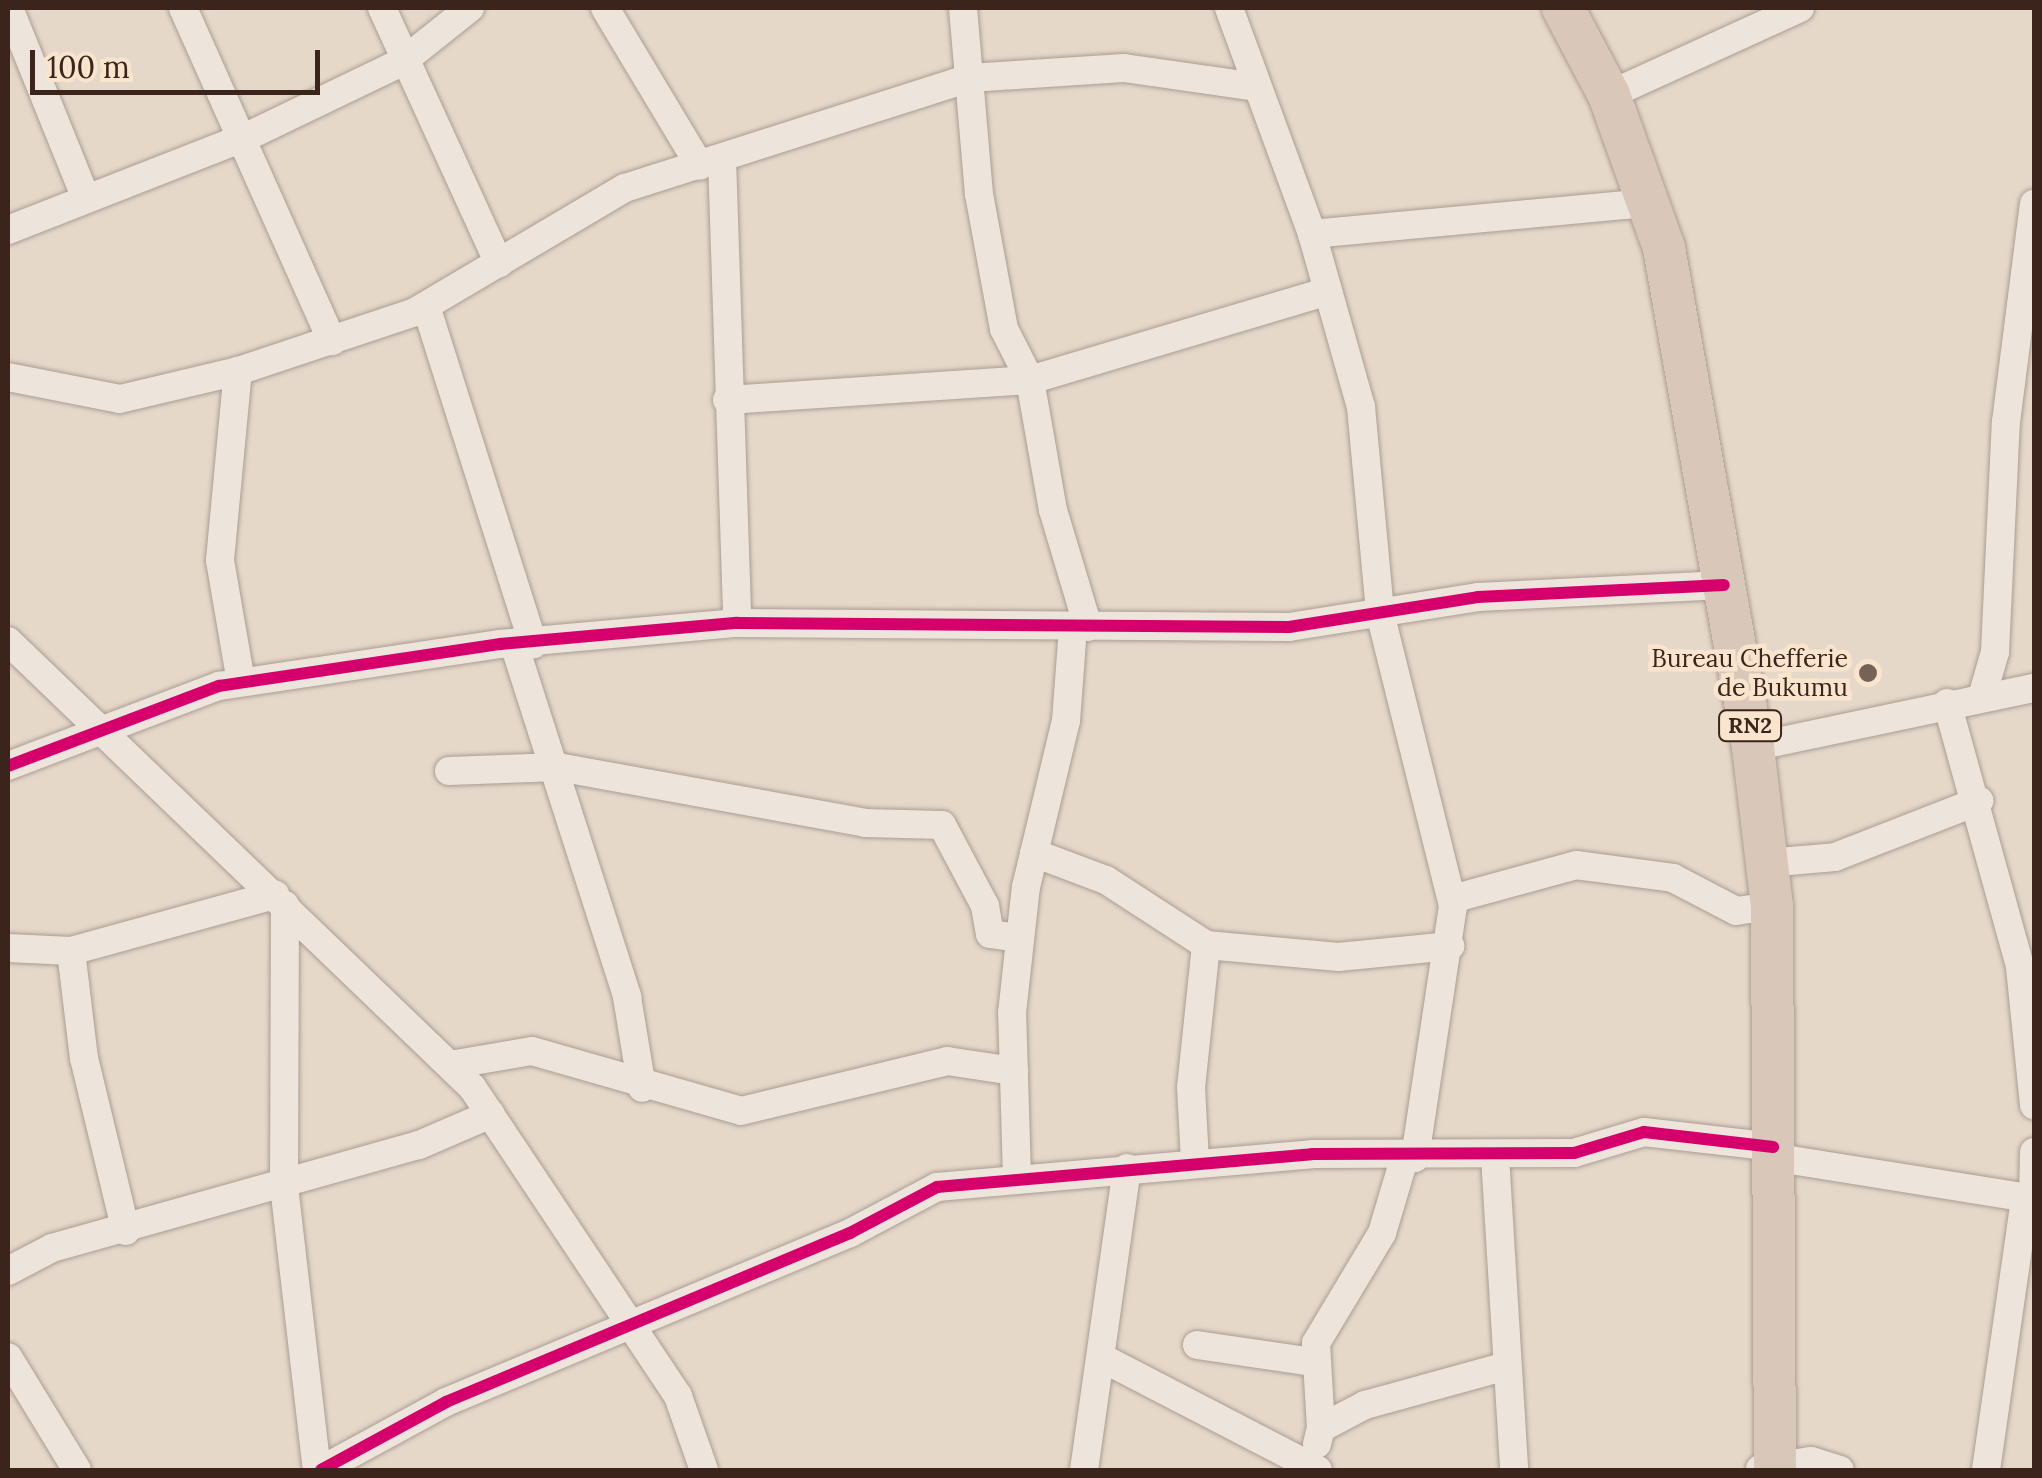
<!DOCTYPE html>
<style>
body{margin:0}
#map{position:relative;width:2042px;height:1478px;overflow:hidden;background:#e6d8c9;font-family:Lora,serif}
div>[style]{position:absolute}
.roads{filter:drop-shadow(0 0 2px #ab9d93) drop-shadow(0 0 2px #ab9d93)}
.minor>*{height:28px;margin:-14px;padding:0 14px;transform-origin:14px;border-radius:14px;background:#ede5dc}
.highway>*{height:42px;margin:-21px;padding:0 21px;transform-origin:21px;border-radius:21px;background:#d9c8ba}
.cycleway>*{height:12px;margin:-6px;padding:0 6px;transform-origin:6px;border-radius:6px;background:#d6006c}
.dots>*{width:28px;height:28px;translate:-50% -50%;box-sizing:border-box;border:5px solid #f9e5cd;border-radius:50%}
span{translate:-50% -50%;white-space:nowrap;text-align:center;line-height:1.15;-webkit-text-stroke:9px #f9e5cd;paint-order:stroke}
.shield-label span{padding:2px 8px;background:#f9e5cd;border:2px solid;border-radius:8px;-webkit-text-stroke-width:0}
.shield-label{font-size:22px;color:#3a241b;font-weight:700}
.poi-label{font-size:25px;color:#3a241b}
.right{translate:-100% -50%;text-align:right}
.frame{position:absolute;inset:0;border:10px solid #3a241b;pointer-events:none}
.scale{position:absolute;left:30px;top:50px;width:290px;height:45px;box-sizing:border-box;border:5px solid #3a241b;border-top:0;padding-left:12px;font-size:30px;line-height:35px;white-space:nowrap;color:#3a241b;-webkit-text-stroke:8px #f9e5cd;paint-order:stroke}
</style>
<div id="map">
<div class="roads">
<div class="minor">
<i style="left:9px;top:8px;width:206px;rotate:68deg"></i>
<i style="left:183px;top:8px;width:365px;rotate:65.9deg"></i>
<i style="left:382px;top:8px;width:281px;rotate:65.4deg"></i>
<i style="left:605px;top:8px;width:184px;rotate:59deg"></i>
<i style="left:963px;top:8px;width:187px;rotate:85.1deg"></i>
<i style="left:979px;top:194px;width:137px;rotate:79.5deg"></i>
<i style="left:1004px;top:329px;width:57px;rotate:63deg"></i>
<i style="left:1030px;top:380px;width:132px;rotate:80deg"></i>
<i style="left:1053px;top:510px;width:122px;rotate:73.3deg"></i>
<i style="left:1229px;top:8px;width:241px;rotate:69.8deg"></i>
<i style="left:1312px;top:234px;width:180px;rotate:74.2deg"></i>
<i style="left:1361px;top:407px;width:207px;rotate:84.7deg"></i>
<i style="left:1380px;top:613px;width:302px;rotate:76deg"></i>
<i style="left:1453px;top:906px;width:255px;rotate:98.6deg"></i>
<i style="left:1609px;top:95px;width:210px;rotate:-24.5deg"></i>
<i style="left:722px;top:159px;width:464px;rotate:88.1deg"></i>
<i style="left:8px;top:230px;width:258px;rotate:-21.4deg"></i>
<i style="left:248px;top:136px;width:171px;rotate:-25.7deg"></i>
<i style="left:402px;top:62px;width:87px;rotate:-38.5deg"></i>
<i style="left:1312px;top:234px;width:337px;rotate:-5.3deg"></i>
<i style="left:426px;top:306px;width:355px;rotate:72.4deg"></i>
<i style="left:8px;top:377px;width:114px;rotate:11.1deg"></i>
<i style="left:120px;top:399px;width:121px;rotate:-13.3deg"></i>
<i style="left:727px;top:400px;width:304px;rotate:-3.8deg"></i>
<i style="left:1030px;top:380px;width:311px;rotate:-16.6deg"></i>
<i style="left:8px;top:641px;width:644px;rotate:43.87deg"></i>
<i style="left:472px;top:1087px;width:371px;rotate:56.3deg"></i>
<i style="left:678px;top:1396px;width:78px;rotate:70.6deg"></i>
<i style="left:514px;top:644px;width:371px;rotate:72.2deg"></i>
<i style="left:627px;top:997px;width:92px;rotate:80.6deg"></i>
<i style="left:241px;top:682px;width:124px;rotate:-99.8deg"></i>
<i style="left:220px;top:560px;width:190px;rotate:-84.6deg"></i>
<i style="left:238px;top:371px;width:187px;rotate:-18.4deg"></i>
<i style="left:415px;top:312px;width:244px;rotate:-30.6deg"></i>
<i style="left:625px;top:188px;width:361px;rotate:-17.7deg"></i>
<i style="left:969px;top:78px;width:155px;rotate:-3.7deg"></i>
<i style="left:1124px;top:68px;width:135px;rotate:8.1deg"></i>
<i style="left:1982px;top:697px;width:47px;rotate:-73.9deg"></i>
<i style="left:1995px;top:652px;width:230px;rotate:-87.3deg"></i>
<i style="left:2006px;top:422px;width:220px;rotate:-82.7deg"></i>
<i style="left:1947px;top:703px;width:274px;rotate:74.5deg"></i>
<i style="left:2020px;top:967px;width:139px;rotate:84.2deg"></i>
<i style="left:1753px;top:747px;width:287px;rotate:-11.9deg"></i>
<i style="left:8px;top:766px;width:226px;rotate:-20.8deg"></i>
<i style="left:219px;top:686px;width:284px;rotate:-8.5deg"></i>
<i style="left:500px;top:644px;width:238px;rotate:-5.1deg"></i>
<i style="left:737px;top:623px;width:552px;rotate:0.42deg"></i>
<i style="left:1289px;top:627px;width:191px;rotate:-9deg"></i>
<i style="left:1478px;top:597px;width:246px;rotate:-2.8deg"></i>
<i style="left:449px;top:771px;width:109px;rotate:-2.1deg"></i>
<i style="left:558px;top:767px;width:312px;rotate:10.3deg"></i>
<i style="left:865px;top:823px;width:77px;rotate:1.5deg"></i>
<i style="left:942px;top:825px;width:92px;rotate:62deg"></i>
<i style="left:985px;top:906px;width:28px;rotate:80deg"></i>
<i style="left:990px;top:934px;width:30px;rotate:8deg"></i>
<i style="left:1034px;top:853px;width:77px;rotate:20.6deg"></i>
<i style="left:1106px;top:880px;width:119px;rotate:33deg"></i>
<i style="left:1206px;top:945px;width:143px;rotate:96deg"></i>
<i style="left:1191px;top:1087px;width:75px;rotate:86.9deg"></i>
<i style="left:1767px;top:863px;width:68px;rotate:-5deg"></i>
<i style="left:1835px;top:857px;width:155px;rotate:-21.3deg"></i>
<i style="left:1452px;top:899px;width:129px;rotate:-15.3deg"></i>
<i style="left:1576px;top:865px;width:98px;rotate:7.6deg"></i>
<i style="left:1673px;top:878px;width:71px;rotate:27.6deg"></i>
<i style="left:1736px;top:911px;width:36px;rotate:-8deg"></i>
<i style="left:285px;top:905px;width:281px;rotate:90.2deg"></i>
<i style="left:284px;top:1186px;width:286px;rotate:83.4deg"></i>
<i style="left:1206px;top:945px;width:133px;rotate:5.2deg"></i>
<i style="left:1338px;top:957px;width:113px;rotate:-5.6deg"></i>
<i style="left:8px;top:948px;width:63px;rotate:2.7deg"></i>
<i style="left:71px;top:951px;width:212px;rotate:-15.4deg"></i>
<i style="left:71px;top:951px;width:108px;rotate:83.1deg"></i>
<i style="left:84px;top:1058px;width:178px;rotate:76.4deg"></i>
<i style="left:450px;top:1065px;width:83px;rotate:-9.7deg"></i>
<i style="left:532px;top:1051px;width:217px;rotate:16deg"></i>
<i style="left:741px;top:1111px;width:212px;rotate:-13.6deg"></i>
<i style="left:947px;top:1061px;width:68px;rotate:8.5deg"></i>
<i style="left:1495px;top:1156px;width:315px;rotate:86.5deg"></i>
<i style="left:1772px;top:1157px;width:265px;rotate:9.1deg"></i>
<i style="left:1017px;top:1177px;width:164px;rotate:-91.7deg"></i>
<i style="left:1012px;top:1013px;width:127px;rotate:-83.7deg"></i>
<i style="left:1026px;top:887px;width:171px;rotate:-76.5deg"></i>
<i style="left:1066px;top:721px;width:93px;rotate:-85.7deg"></i>
<i style="left:2033px;top:1199px;width:47px;rotate:-88.8deg"></i>
<i style="left:8px;top:1271px;width:50px;rotate:-27.6deg"></i>
<i style="left:52px;top:1248px;width:381px;rotate:-15.7deg"></i>
<i style="left:419px;top:1145px;width:78px;rotate:-23.3deg"></i>
<i style="left:1197px;top:1345px;width:118px;rotate:8.3deg"></i>
<i style="left:8px;top:1357px;width:132px;rotate:58.6deg"></i>
<i style="left:1104px;top:1359px;width:241px;rotate:27.4deg"></i>
<i style="left:1321px;top:1428px;width:85px;rotate:-93.4deg"></i>
<i style="left:1316px;top:1343px;width:128px;rotate:-59deg"></i>
<i style="left:1382px;top:1233px;width:77px;rotate:-73.4deg"></i>
<i style="left:1317px;top:1444px;width:16px;rotate:-76deg"></i>
<i style="left:1321px;top:1428px;width:50px;rotate:-27.6deg"></i>
<i style="left:1365px;top:1405px;width:147px;rotate:-15.4deg"></i>
<i style="left:1760px;top:1469px;width:52px;rotate:-8.9deg"></i>
<i style="left:1811px;top:1461px;width:30px;rotate:17deg"></i>
<i style="left:321px;top:1470px;width:142px;rotate:-28.5deg"></i>
<i style="left:446px;top:1402px;width:438px;rotate:-22.7deg"></i>
<i style="left:850px;top:1233px;width:98px;rotate:-27.9deg"></i>
<i style="left:937px;top:1187px;width:376px;rotate:-5deg"></i>
<i style="left:1312px;top:1154px;width:262px;rotate:-0.2deg"></i>
<i style="left:1574px;top:1153px;width:73px;rotate:-16.7deg"></i>
<i style="left:1644px;top:1132px;width:130px;rotate:6.6deg"></i>
<i style="left:1084px;top:1470px;width:305px;rotate:-81.9deg"></i>
<i style="left:1986px;top:1470px;width:274px;rotate:-81.8deg"></i>
</div>
<div class="highway">
<i style="left:1563px;top:8px;width:98px;rotate:62.1deg"></i>
<i style="left:1609px;top:95px;width:163px;rotate:70.2deg"></i>
<i style="left:1664px;top:248px;width:507px;rotate:79.89deg"></i>
<i style="left:1753px;top:747px;width:160px;rotate:83.2deg"></i>
<i style="left:1772px;top:906px;width:564px;rotate:89.7deg"></i>
</div>
</div>
<div class="cycleway">
<i style="left:8px;top:766px;width:226px;rotate:-20.8deg"></i>
<i style="left:219px;top:686px;width:284px;rotate:-8.5deg"></i>
<i style="left:500px;top:644px;width:238px;rotate:-5.1deg"></i>
<i style="left:737px;top:623px;width:552px;rotate:0.42deg"></i>
<i style="left:1289px;top:627px;width:191px;rotate:-9deg"></i>
<i style="left:1478px;top:597px;width:246px;rotate:-2.8deg"></i>
<i style="left:321px;top:1470px;width:142px;rotate:-28.5deg"></i>
<i style="left:446px;top:1402px;width:438px;rotate:-22.7deg"></i>
<i style="left:850px;top:1233px;width:98px;rotate:-27.9deg"></i>
<i style="left:937px;top:1187px;width:376px;rotate:-5deg"></i>
<i style="left:1312px;top:1154px;width:262px;rotate:-0.2deg"></i>
<i style="left:1574px;top:1153px;width:73px;rotate:-16.7deg"></i>
<i style="left:1644px;top:1132px;width:130px;rotate:6.6deg"></i>
</div>
<div class="dots">
<i style="left:1868px;top:673px;background:#766358"></i>
</div>
<div class="shield-label">
<span style="left:1750px;top:726px">RN2</span>
</div>
<div class="poi-label">
<span class="right" style="left:1848px;top:673px">Bureau Chefferie<br>de Bukumu</span>
</div>
<div class="frame"></div>
<div class="scale">100 m</div>
</div>
